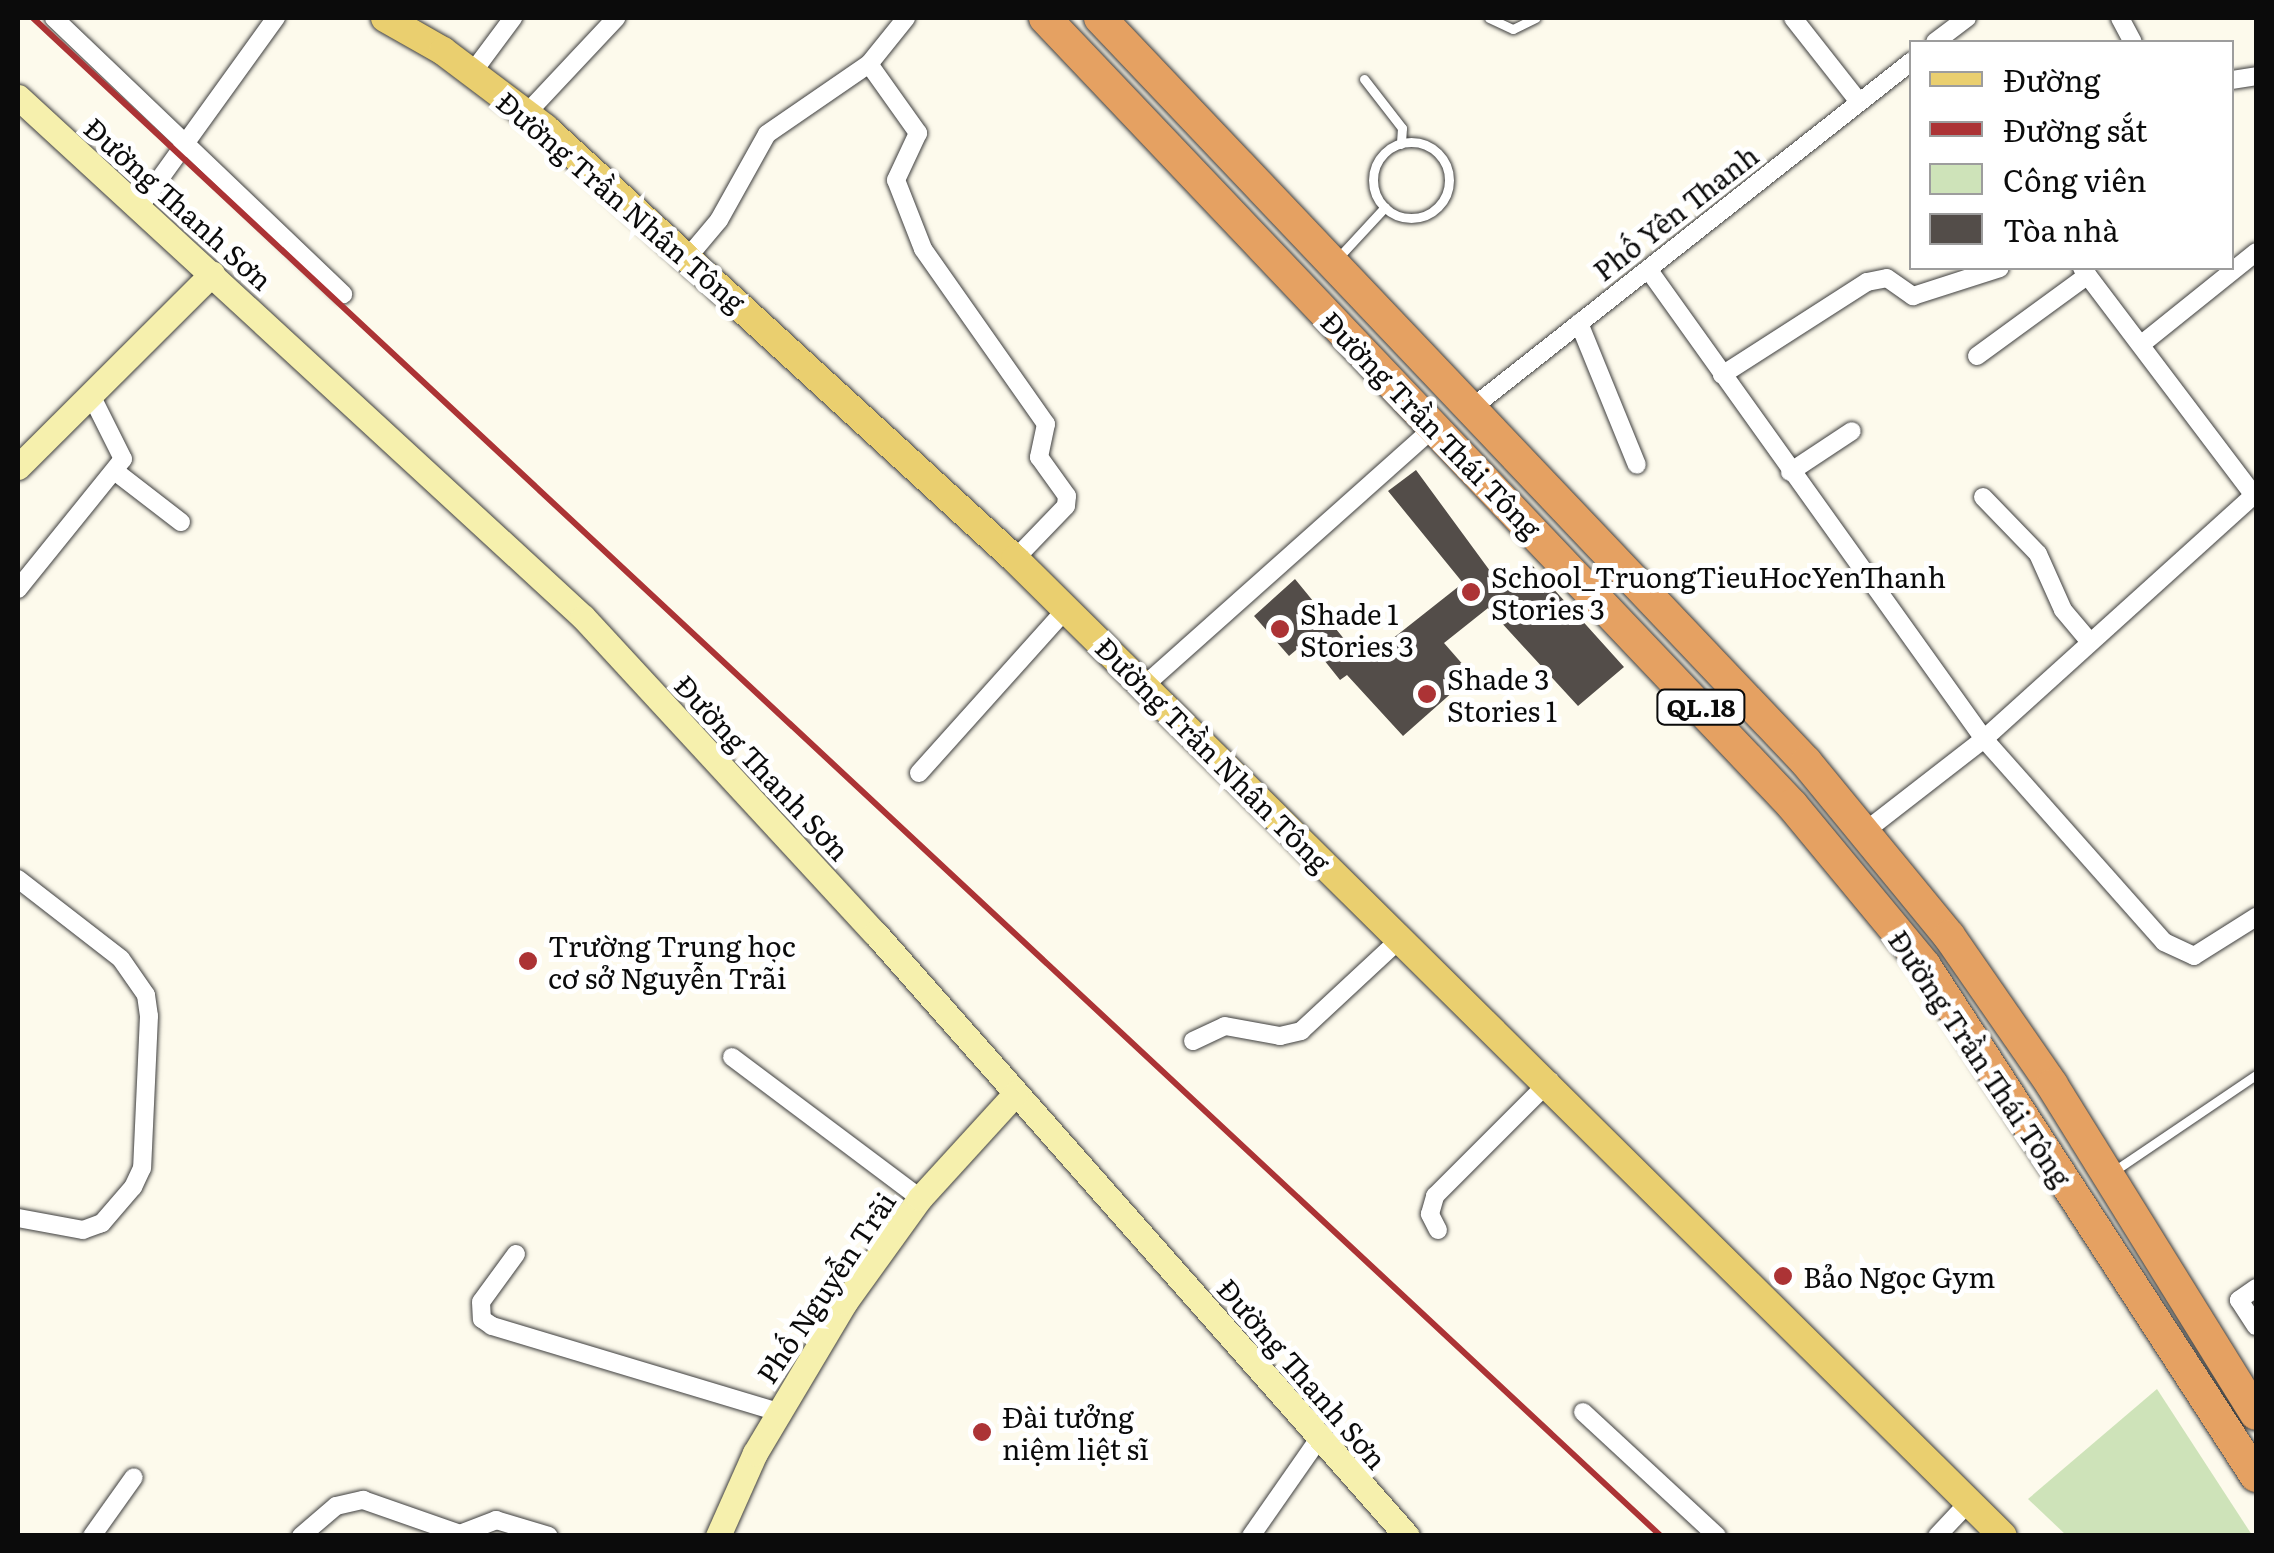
<!DOCTYPE html>
<meta charset="utf-8">
<style>
body{margin:0}
#map{position:relative;width:2274px;height:1553px;overflow:hidden;background:#fdfaec;font-family:Literata,serif}
div>[style]{position:absolute}
.green>*{inset:0;background:#cee3b9}
.building>*{inset:0;background:#534d49}
.roads{filter:drop-shadow(0 0 2px #3e3e3e) drop-shadow(0 0 2px #3e3e3e)}
.lane>*{height:9px;margin:-4.5px;padding:0 4.5px;transform-origin:4.5px;border-radius:4.5px;background:#fff}
.lane>.ring{margin:-4.5px;padding:0;box-sizing:content-box;background:none;border:9px solid #fff;border-radius:50%}
.street>*{height:18px;margin:-9px;padding:0 9px;transform-origin:9px;border-radius:9px;background:#fff}
.secondary>*{height:25px;margin:-12.5px;padding:0 12.5px;transform-origin:12.5px;border-radius:12.5px;background:#f6f0ad}
.primary>*{height:28px;margin:-14px;padding:0 14px;transform-origin:14px;border-radius:14px;background:#eacf6f}
.highway>*{height:32px;margin:-16px;padding:0 16px;transform-origin:16px;border-radius:16px;background:#e5a162}
.rail>*{height:6px;margin:-3px;padding:0 3px;transform-origin:3px;border-radius:3px;background:#ac3335}
.dots>*{width:28px;height:28px;translate:-50% -50%;box-sizing:border-box;border:5px solid #fff;border-radius:50%}
span{translate:-50% -50%;white-space:nowrap;text-align:center;line-height:1.15;-webkit-text-stroke:10px #fff;paint-order:stroke}
.shield-label span{padding:2px 8px;background:#fff;border:2px solid;border-radius:8px;-webkit-text-stroke-width:0}
.shield-label{font-size:25px;color:#0b0b0b;font-weight:700}
.street-label{font-size:28px;color:#0b0b0b}
.poi-label{font-size:28px;color:#0b0b0b}
.left{translate:0 -50%;text-align:left}
.frame{position:absolute;inset:0;border:20px solid #0b0b0b;pointer-events:none}
.legend{position:absolute;left:1909px;top:40px;width:325px;height:230px;box-sizing:border-box;background:#fff;border:2px solid #9d9d9d;margin:0;padding:12px 18px;list-style:none;font-size:30px;color:#0b0b0b}
.legend li{display:flex;align-items:center;gap:20px;height:50px}
.legend b{width:50px;border:2px solid #9d9d9d}
</style>
<div id="map">
<div class="green">
<i style="clip-path:polygon(2157px 1389px,2252px 1535px,2066px 1535px,2028px 1499px)"></i>
</div>
<div class="building">
<i style="clip-path:polygon(1416px 470px,1504px 590px,1532px 565px,1624px 667px,1578px 706px,1488px 608px,1444px 643px,1472px 675px,1403px 736px,1347px 675px,1340px 680px,1308px 640px,1289px 656px,1254px 616px,1295px 579px,1363px 662px,1463px 583px,1388px 491px)"></i>
</div>
<div class="roads">
<div class="lane">
<i style="left:1489px;top:18px;width:26px;rotate:25deg"></i>
<i style="left:1513px;top:29px;width:25px;rotate:-26deg"></i>
<i style="left:1364px;top:79px;width:62px;rotate:52.2deg"></i>
<i style="left:1402px;top:128px;width:16px;rotate:94deg"></i>
<i class="ring" style="left:1373px;top:142px;width:67px;height:67px"></i>
<i style="left:1336px;top:260px;width:72px;rotate:-47.2deg"></i>
<i style="left:2114px;top:1171px;width:171px;rotate:-34.1deg"></i>
</div>
<div class="street">
<i style="left:54px;top:18px;width:400px;rotate:43.7deg"></i>
<i style="left:1793px;top:18px;width:107px;rotate:51.8deg"></i>
<i style="left:2120px;top:18px;width:27px;rotate:62deg"></i>
<i style="left:1935px;top:42px;width:40px;rotate:-37deg"></i>
<i style="left:869px;top:64px;width:85px;rotate:54.6deg"></i>
<i style="left:918px;top:133px;width:52px;rotate:115.1deg"></i>
<i style="left:896px;top:180px;width:74px;rotate:68.6deg"></i>
<i style="left:923px;top:249px;width:214px;rotate:54.9deg"></i>
<i style="left:1046px;top:424px;width:34px;rotate:102deg"></i>
<i style="left:1039px;top:457px;width:48px;rotate:54.3deg"></i>
<i style="left:1067px;top:496px;width:10px;rotate:96deg"></i>
<i style="left:1066px;top:506px;width:74px;rotate:133.9deg"></i>
<i style="left:472px;top:73px;width:69px;rotate:-53.3deg"></i>
<i style="left:2232px;top:80px;width:24px;rotate:-9deg"></i>
<i style="left:526px;top:114px;width:132px;rotate:-46.8deg"></i>
<i style="left:138px;top:209px;width:236px;rotate:-54.2deg"></i>
<i style="left:688px;top:257px;width:48px;rotate:-50deg"></i>
<i style="left:719px;top:220px;width:98px;rotate:-60.8deg"></i>
<i style="left:767px;top:134px;width:124px;rotate:-34.5deg"></i>
<i style="left:869px;top:64px;width:59px;rotate:-51.2deg"></i>
<i style="left:2082px;top:268px;width:288px;rotate:52.9deg"></i>
<i style="left:1648px;top:269px;width:578px;rotate:54.44deg"></i>
<i style="left:1984px;top:739px;width:271px;rotate:48.4deg"></i>
<i style="left:2164px;top:942px;width:33px;rotate:25deg"></i>
<i style="left:2194px;top:956px;width:73px;rotate:-32.2deg"></i>
<i style="left:1579px;top:323px;width:153px;rotate:67.8deg"></i>
<i style="left:2143px;top:343px;width:145px;rotate:-38.8deg"></i>
<i style="left:1977px;top:356px;width:137px;rotate:-36.1deg"></i>
<i style="left:1722px;top:375px;width:172px;rotate:-32.7deg"></i>
<i style="left:1867px;top:282px;width:20px;rotate:-11deg"></i>
<i style="left:1887px;top:278px;width:32px;rotate:35deg"></i>
<i style="left:1913px;top:296px;width:91px;rotate:-17.8deg"></i>
<i style="left:1473px;top:407px;width:559px;rotate:-38.24deg"></i>
<i style="left:116px;top:472px;width:82px;rotate:37.6deg"></i>
<i style="left:1790px;top:472px;width:74px;rotate:-33.5deg"></i>
<i style="left:1983px;top:497px;width:79px;rotate:46deg"></i>
<i style="left:2038px;top:554px;width:61px;rotate:65.9deg"></i>
<i style="left:2063px;top:610px;width:42px;rotate:49.8deg"></i>
<i style="left:18px;top:589px;width:167px;rotate:-51.1deg"></i>
<i style="left:123px;top:459px;width:69px;rotate:-116.6deg"></i>
<i style="left:1146px;top:684px;width:386px;rotate:-41.7deg"></i>
<i style="left:919px;top:773px;width:220px;rotate:-48.1deg"></i>
<i style="left:1864px;top:832px;width:152px;rotate:-37.8deg"></i>
<i style="left:1984px;top:739px;width:364px;rotate:-42.1deg"></i>
<i style="left:18px;top:879px;width:130px;rotate:37.8deg"></i>
<i style="left:121px;top:959px;width:44px;rotate:55.2deg"></i>
<i style="left:146px;top:995px;width:21px;rotate:82deg"></i>
<i style="left:149px;top:1016px;width:152px;rotate:92.6deg"></i>
<i style="left:142px;top:1168px;width:21px;rotate:115deg"></i>
<i style="left:133px;top:1187px;width:48px;rotate:130.7deg"></i>
<i style="left:102px;top:1223px;width:20px;rotate:160deg"></i>
<i style="left:83px;top:1230px;width:66px;rotate:-169.5deg"></i>
<i style="left:1193px;top:1041px;width:35px;rotate:-25deg"></i>
<i style="left:1225px;top:1026px;width:56px;rotate:10.3deg"></i>
<i style="left:1280px;top:1036px;width:22px;rotate:-13deg"></i>
<i style="left:1301px;top:1031px;width:137px;rotate:-42.9deg"></i>
<i style="left:732px;top:1057px;width:235px;rotate:36.9deg"></i>
<i style="left:1438px;top:1230px;width:18px;rotate:-117deg"></i>
<i style="left:1430px;top:1214px;width:19px;rotate:-74deg"></i>
<i style="left:1435px;top:1196px;width:163px;rotate:-45deg"></i>
<i style="left:516px;top:1254px;width:59px;rotate:126.1deg"></i>
<i style="left:481px;top:1302px;width:17px;rotate:87deg"></i>
<i style="left:482px;top:1319px;width:12px;rotate:35deg"></i>
<i style="left:492px;top:1326px;width:299px;rotate:16.7deg"></i>
<i style="left:2256px;top:1288px;width:21px;rotate:145deg"></i>
<i style="left:2239px;top:1300px;width:31px;rotate:57deg"></i>
<i style="left:1583px;top:1412px;width:183px;rotate:42.8deg"></i>
<i style="left:92px;top:1536px;width:72px;rotate:-54.6deg"></i>
<i style="left:301px;top:1536px;width:46px;rotate:-40.6deg"></i>
<i style="left:336px;top:1506px;width:28px;rotate:-13deg"></i>
<i style="left:363px;top:1500px;width:103px;rotate:19.3deg"></i>
<i style="left:460px;top:1534px;width:39px;rotate:-21deg"></i>
<i style="left:496px;top:1520px;width:55px;rotate:16.8deg"></i>
<i style="left:1251px;top:1536px;width:121px;rotate:-55.1deg"></i>
<i style="left:1937px;top:1536px;width:47px;rotate:-46.7deg"></i>
</div>
<div class="secondary">
<i style="left:18px;top:97px;width:768px;rotate:42.63deg"></i>
<i style="left:583px;top:617px;width:430px;rotate:47.3deg"></i>
<i style="left:875px;top:933px;width:804px;rotate:48.58deg"></i>
<i style="left:18px;top:467px;width:274px;rotate:-44.9deg"></i>
<i style="left:718px;top:1536px;width:91px;rotate:-66deg"></i>
<i style="left:755px;top:1453px;width:176px;rotate:-59.2deg"></i>
<i style="left:845px;top:1302px;width:128px;rotate:-54.2deg"></i>
<i style="left:920px;top:1198px;width:141px;rotate:-47.6deg"></i>
</div>
<div class="primary">
<i style="left:385px;top:18px;width:67px;rotate:29.6deg"></i>
<i style="left:443px;top:51px;width:128px;rotate:37deg"></i>
<i style="left:545px;top:128px;width:638px;rotate:42.52deg"></i>
<i style="left:1015px;top:559px;width:1389px;rotate:44.68deg"></i>
</div>
<div class="highway">
<i style="left:1045px;top:18px;width:1085px;rotate:46.49deg"></i>
<i style="left:1792px;top:805px;width:209px;rotate:50.4deg"></i>
<i style="left:1925px;top:966px;width:608px;rotate:57.02deg"></i>
<i style="left:1100px;top:18px;width:1026px;rotate:46.5deg"></i>
<i style="left:1806px;top:762px;width:225px;rotate:50.6deg"></i>
<i style="left:1949px;top:936px;width:181px;rotate:55.3deg"></i>
<i style="left:2052px;top:1085px;width:387px;rotate:58.2deg"></i>
</div>
</div>
<div class="rail">
<i style="left:33px;top:18px;width:2226px;rotate:43deg"></i>
</div>
<div class="dots">
<i style="left:1471px;top:592px;background:#ac3335"></i>
<i style="left:1280px;top:629px;background:#ac3335"></i>
<i style="left:1427px;top:694px;background:#ac3335"></i>
<i style="left:528px;top:961px;background:#ac3335"></i>
<i style="left:1783px;top:1276px;background:#ac3335"></i>
<i style="left:982px;top:1432px;background:#ac3335"></i>
</div>
<div class="shield-label">
<span style="left:1701px;top:707px">QL.18</span>
</div>
<div class="street-label">
<span style="left:622px;top:201px;rotate:41deg">Đường Trần Nhân Tông</span>
<span style="left:179px;top:203px;rotate:42deg">Đường Thanh Sơn</span>
<span style="left:1675px;top:212px;rotate:-38deg">Phố Yên Thanh</span>
<span style="left:1432px;top:424px;rotate:46deg">Đường Trần Thái Tông</span>
<span style="left:1214px;top:754px;rotate:45deg">Đường Trần Nhân Tông</span>
<span style="left:763px;top:767px;rotate:47deg">Đường Thanh Sơn</span>
<span style="left:1981px;top:1058px;rotate:56deg">Đường Trần Thái Tông</span>
<span style="left:825px;top:1287px;rotate:-56deg">Phố Nguyễn Trãi</span>
<span style="left:1303px;top:1373px;rotate:49deg">Đường Thanh Sơn</span>
</div>
<div class="poi-label">
<span class="left" style="left:1491px;top:592px">School_TruongTieuHocYenThanh<br>Stories 3</span>
<span class="left" style="left:1300px;top:629px">Shade 1<br>Stories 3</span>
<span class="left" style="left:1447px;top:694px">Shade 3<br>Stories 1</span>
<span class="left" style="left:548px;top:961px">Trường Trung học<br>cơ sở Nguyễn Trãi</span>
<span class="left" style="left:1803px;top:1276px">Bảo Ngọc Gym</span>
<span class="left" style="left:1002px;top:1432px">Đài tưởng<br>niệm liệt sĩ</span>
</div>
<div class="frame"></div>
<ul class="legend">
<li><b style="height:12px;background:#eacf6f"></b>Đường</li>
<li><b style="height:12px;background:#ac3335"></b>Đường sắt</li>
<li><b style="height:28px;background:#cee3b9"></b>Công viên</li>
<li><b style="height:28px;background:#534d49"></b>Tòa nhà</li>
</ul>
</div>
